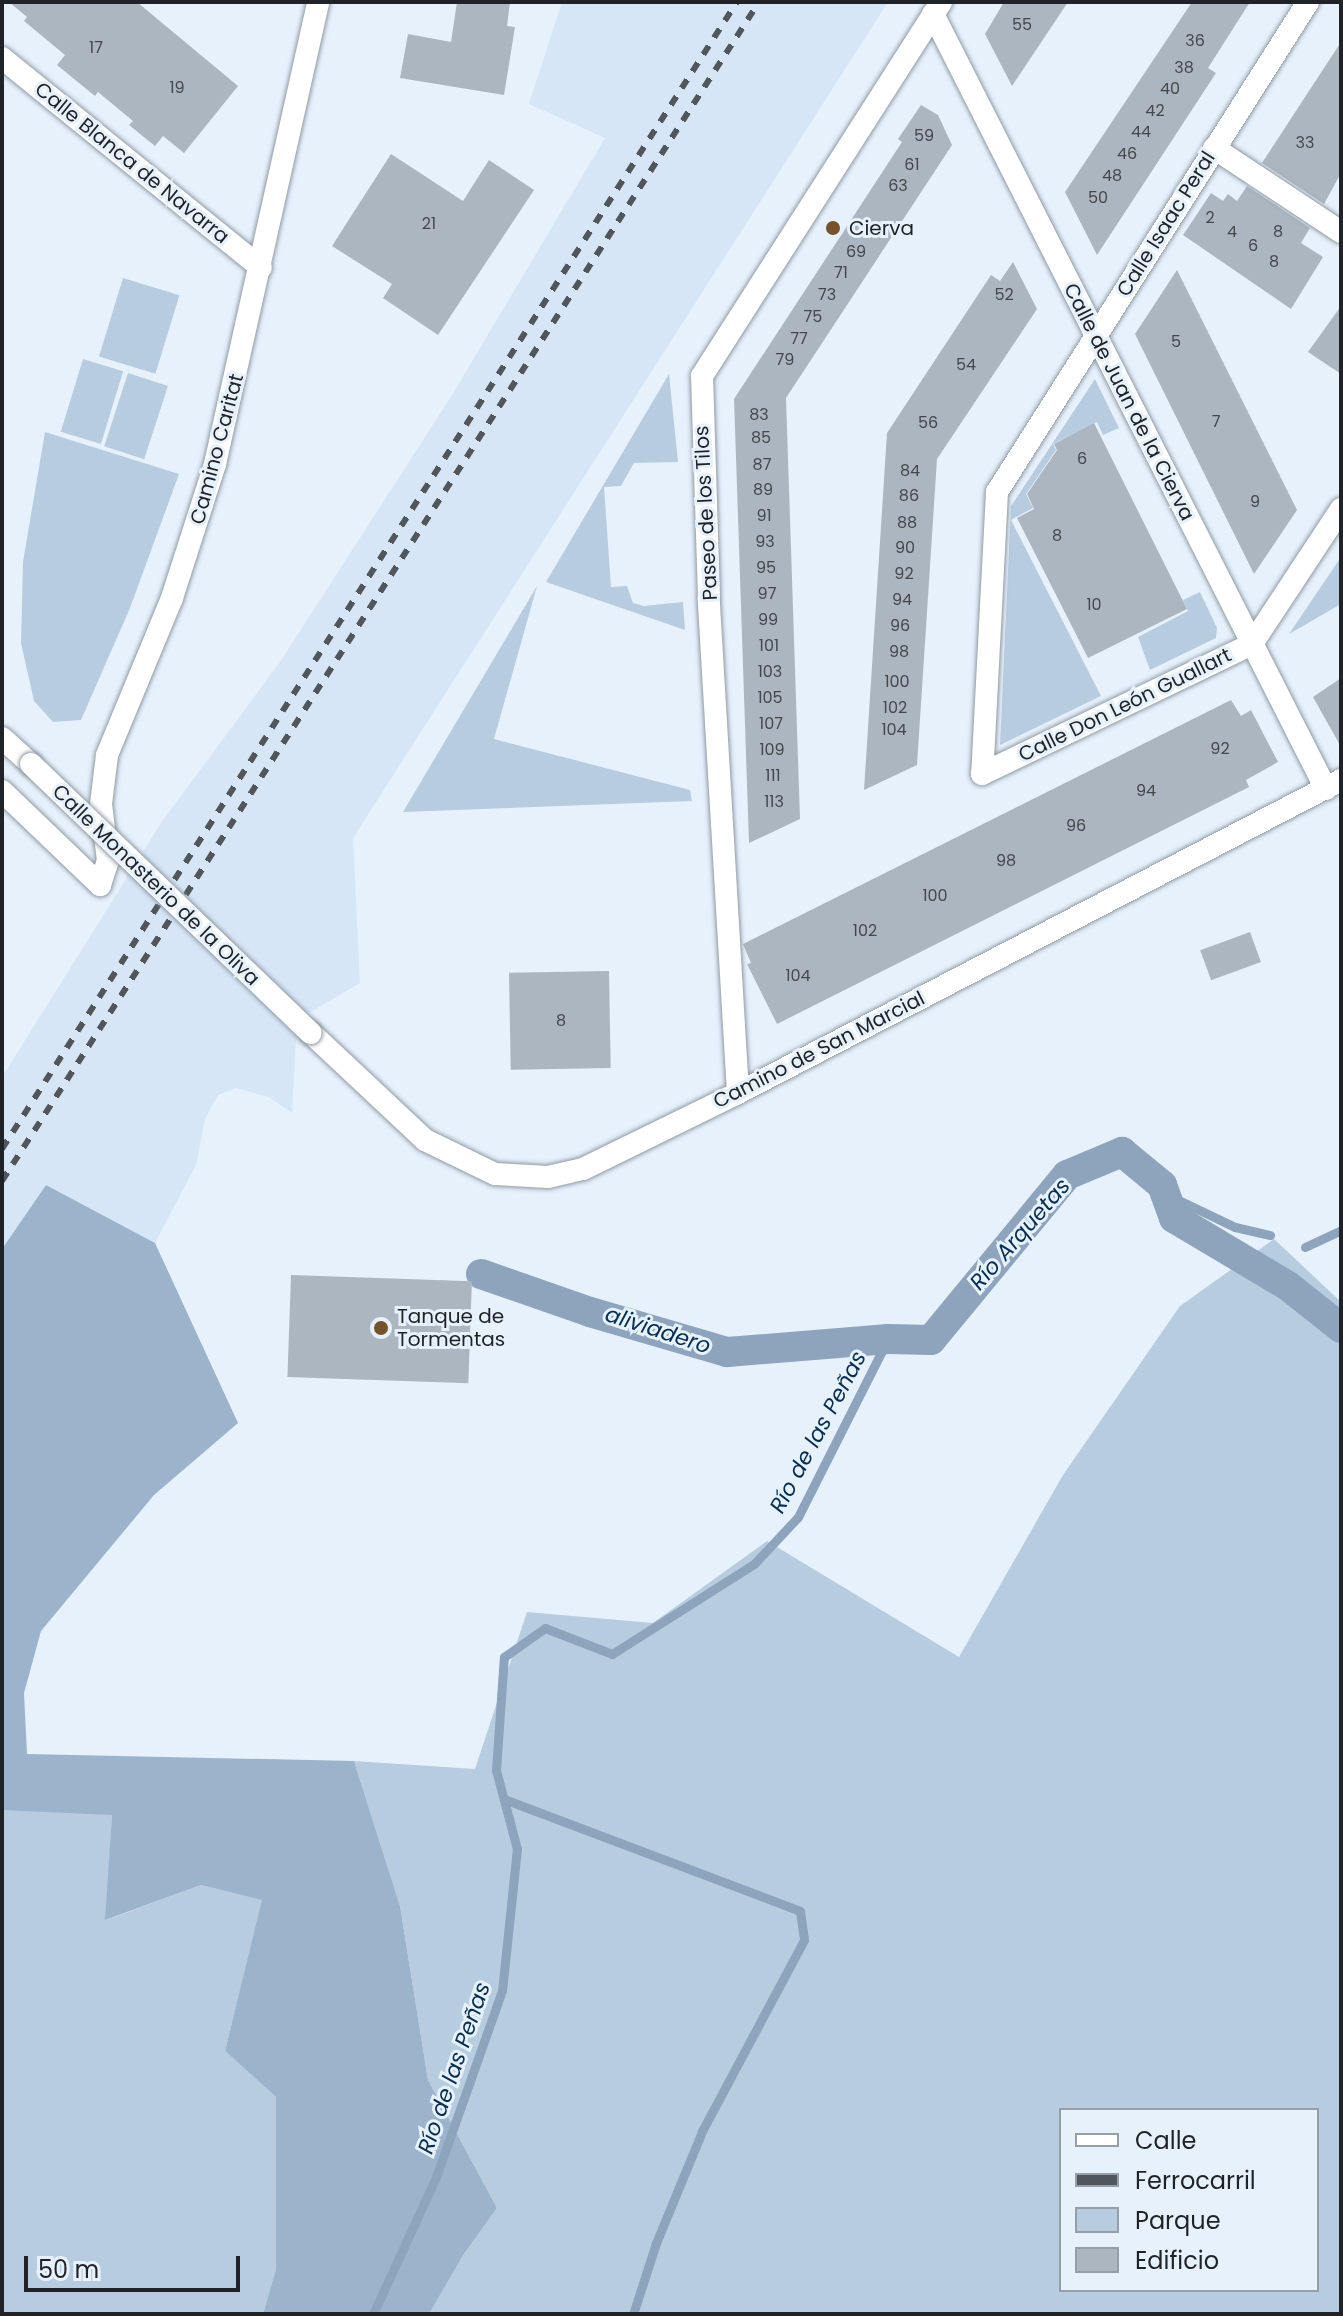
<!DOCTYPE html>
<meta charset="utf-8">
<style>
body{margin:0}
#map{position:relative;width:1343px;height:2316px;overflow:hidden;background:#e6f1fc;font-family:Poppins,sans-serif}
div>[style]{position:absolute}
.built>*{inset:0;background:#d6e6f7}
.green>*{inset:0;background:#b8cce0;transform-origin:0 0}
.forest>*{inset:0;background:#9bb3cb}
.stream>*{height:9px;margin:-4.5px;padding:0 4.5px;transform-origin:4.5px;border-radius:4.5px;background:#8da4bc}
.canal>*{height:30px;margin:-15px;padding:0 15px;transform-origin:15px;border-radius:15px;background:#8da4bc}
.building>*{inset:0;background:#acb6c0;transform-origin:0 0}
.roads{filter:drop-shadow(0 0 2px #909aa4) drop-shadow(0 0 2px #909aa4)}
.minor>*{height:22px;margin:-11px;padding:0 11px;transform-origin:11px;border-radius:11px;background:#fff}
.rail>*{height:6px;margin-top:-3px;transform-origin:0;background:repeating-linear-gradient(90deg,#50565c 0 10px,transparent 0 20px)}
.bridges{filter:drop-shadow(0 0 2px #909aa4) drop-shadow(0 0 2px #909aa4)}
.minor-bridge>*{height:22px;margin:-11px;padding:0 11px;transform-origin:11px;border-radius:11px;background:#fff}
.dots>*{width:22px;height:22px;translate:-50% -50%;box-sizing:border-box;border:4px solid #e6f1fc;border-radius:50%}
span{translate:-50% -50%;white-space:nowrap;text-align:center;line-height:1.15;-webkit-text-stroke:6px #e6f1fc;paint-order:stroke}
.number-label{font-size:16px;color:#42484d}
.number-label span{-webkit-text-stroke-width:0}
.street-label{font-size:20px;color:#1f2327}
.poi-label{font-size:20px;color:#1f2327}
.left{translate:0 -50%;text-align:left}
.water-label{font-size:22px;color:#062e50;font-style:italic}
.frame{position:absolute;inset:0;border:4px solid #1f2327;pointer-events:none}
.legend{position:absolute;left:1059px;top:2108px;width:260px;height:184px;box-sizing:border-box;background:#e6f1fc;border:2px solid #969fa7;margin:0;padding:10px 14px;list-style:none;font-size:24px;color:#1f2327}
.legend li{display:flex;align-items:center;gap:16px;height:40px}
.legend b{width:40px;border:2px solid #969fa7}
.scale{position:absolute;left:24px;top:2256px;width:216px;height:36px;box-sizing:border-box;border:4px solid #1f2327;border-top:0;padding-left:10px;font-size:24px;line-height:28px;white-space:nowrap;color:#1f2327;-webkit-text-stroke:6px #e6f1fc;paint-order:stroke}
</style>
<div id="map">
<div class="built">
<i style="clip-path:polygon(562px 2px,888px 2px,353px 838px,360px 983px,297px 1020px,292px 1113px,269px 1097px,236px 1088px,218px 1095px,205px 1119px,196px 1165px,155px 1243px,46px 1185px,2px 1249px,2px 1077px,163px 820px,280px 662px,452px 395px,605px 138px,529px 104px)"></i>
</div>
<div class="green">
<i style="left:123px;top:278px;width:59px;height:82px;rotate:17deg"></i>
<i style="left:83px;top:359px;width:42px;height:76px;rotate:17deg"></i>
<i style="left:128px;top:373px;width:42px;height:77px;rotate:18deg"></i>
<i style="clip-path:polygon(669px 374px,678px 462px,634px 463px,621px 486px,604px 487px,611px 587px,627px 586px,633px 603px,644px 606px,683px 602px,685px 630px,546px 582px)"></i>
<i style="clip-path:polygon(1095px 379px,1119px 428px,1103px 435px,1097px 422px,1053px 444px,1056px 450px,1026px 494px,1033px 508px,1011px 520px,1101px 696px,1000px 745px,1011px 506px)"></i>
<i style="clip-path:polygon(45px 432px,179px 474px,130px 608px,81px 720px,53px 722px,34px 701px,21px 643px,23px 562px)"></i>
<i style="clip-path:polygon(1341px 557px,1341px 604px,1289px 634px)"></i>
<i style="clip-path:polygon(537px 586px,494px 739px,690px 790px,692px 801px,403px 812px)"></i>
<i style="clip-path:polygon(1200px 592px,1217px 628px,1216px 638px,1150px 670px,1138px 637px,1188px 611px,1183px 600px)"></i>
<i style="clip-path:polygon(evenodd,1274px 1239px,1341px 1302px,1341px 2314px,429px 2314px,464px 2254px,497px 2208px,428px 2080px,400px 1906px,354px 1761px,475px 1769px,527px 1612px,653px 1623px,767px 1541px,959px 1657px,1063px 1475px,1180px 1306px,1274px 1239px,1061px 2110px,1317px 2110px,1317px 2290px,1061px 2290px,1061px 2110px)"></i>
<i style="clip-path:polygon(2px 1806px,112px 1815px,106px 1920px,201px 1885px,263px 1900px,225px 2051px,276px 2097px,276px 2269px,263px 2314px,2px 2314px)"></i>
</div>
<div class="forest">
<i style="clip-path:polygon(46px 1185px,155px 1243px,238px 1423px,154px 1495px,41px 1631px,24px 1693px,27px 1754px,354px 1761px,400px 1906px,428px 2080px,497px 2208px,464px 2254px,429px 2314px,263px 2314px,276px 2269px,276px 2097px,225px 2051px,262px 1900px,201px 1885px,105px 1920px,112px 1815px,2px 1810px,2px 1249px)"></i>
</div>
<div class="stream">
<i style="left:1166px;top:1194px;width:76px;rotate:25.6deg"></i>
<i style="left:1235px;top:1227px;width:36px;rotate:13deg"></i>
<i style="left:1305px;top:1247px;width:40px;rotate:-25deg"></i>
<i style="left:504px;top:1799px;width:316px;rotate:20.7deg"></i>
<i style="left:800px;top:1911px;width:29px;rotate:82deg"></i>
<i style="left:804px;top:1940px;width:214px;rotate:118.1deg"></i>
<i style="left:703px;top:2129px;width:123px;rotate:112.4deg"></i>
<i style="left:656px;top:2243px;width:75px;rotate:107.9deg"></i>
<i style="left:373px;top:2314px;width:151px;rotate:-65.3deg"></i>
<i style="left:436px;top:2177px;width:197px;rotate:-70.5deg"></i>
<i style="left:502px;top:1991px;width:143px;rotate:-84deg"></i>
<i style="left:517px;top:1849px;width:82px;rotate:-104.9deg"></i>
<i style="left:496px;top:1770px;width:113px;rotate:-86deg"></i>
<i style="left:504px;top:1657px;width:50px;rotate:-35.3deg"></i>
<i style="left:545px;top:1628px;width:72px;rotate:21.2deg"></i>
<i style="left:612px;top:1654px;width:168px;rotate:-32.4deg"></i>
<i style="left:754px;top:1564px;width:64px;rotate:-46.9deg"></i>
<i style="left:798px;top:1517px;width:199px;rotate:-63.2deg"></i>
</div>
<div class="canal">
<i style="left:481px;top:1274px;width:115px;rotate:19.2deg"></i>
<i style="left:590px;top:1312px;width:143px;rotate:16.3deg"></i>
<i style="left:727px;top:1352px;width:162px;rotate:-4.6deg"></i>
<i style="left:888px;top:1339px;width:43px;rotate:1.3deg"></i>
<i style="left:931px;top:1340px;width:214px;rotate:-50.5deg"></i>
<i style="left:1067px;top:1175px;width:60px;rotate:-22.7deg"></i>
<i style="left:1122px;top:1152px;width:52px;rotate:39.5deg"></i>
<i style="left:1162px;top:1185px;width:35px;rotate:70deg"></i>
<i style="left:1174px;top:1218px;width:133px;rotate:30.8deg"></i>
<i style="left:1288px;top:1286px;width:68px;rotate:38.4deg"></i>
</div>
<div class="building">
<i style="clip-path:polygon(9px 2px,137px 2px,238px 86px,184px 153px,163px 136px,155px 146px,129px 125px,133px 121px,98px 92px,95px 96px,57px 65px,65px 55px,24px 21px,27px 17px)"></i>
<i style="clip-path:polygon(457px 2px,510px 2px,507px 26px,515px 27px,504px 95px,400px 78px,408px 34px,451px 42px)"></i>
<i style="clip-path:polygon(1004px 2px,1068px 2px,1012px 86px,985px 34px)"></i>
<i style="clip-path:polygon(1192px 2px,1250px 2px,1208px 68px,1216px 73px,1097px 255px,1065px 192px)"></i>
<i style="clip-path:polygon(1341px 42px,1341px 173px,1324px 204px,1262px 163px)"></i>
<i style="clip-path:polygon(921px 105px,938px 115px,952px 145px,786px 398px,800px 819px,749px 843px,734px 399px,902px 142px,898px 139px)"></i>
<i style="clip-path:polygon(391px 154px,463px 201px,489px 160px,534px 190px,438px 335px,383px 298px,392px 284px,332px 246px)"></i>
<i style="clip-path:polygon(1247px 186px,1310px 228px,1301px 243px,1323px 257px,1291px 309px,1183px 235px,1211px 193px,1223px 201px,1228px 194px,1237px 201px)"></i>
<i style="clip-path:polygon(1013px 262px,1037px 309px,937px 459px,917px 765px,864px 790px,887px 433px,991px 275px,1000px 281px)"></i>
<i style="clip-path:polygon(1177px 270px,1297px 510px,1254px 574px,1135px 334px)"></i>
<i style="clip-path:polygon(1341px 306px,1341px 374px,1308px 352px)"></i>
<i style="clip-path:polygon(1094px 423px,1187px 609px,1088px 658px,1017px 518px,1034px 509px,1027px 494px,1057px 450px,1054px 444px)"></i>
<i style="clip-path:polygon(1341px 678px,1341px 747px,1313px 697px)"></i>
<i style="clip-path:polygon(1231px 700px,1241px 716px,1251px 710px,1278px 762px,1246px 780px,1249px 787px,777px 1024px,747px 964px,751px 963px,743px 944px)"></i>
<i style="left:1250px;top:932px;width:32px;height:53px;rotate:70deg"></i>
<i style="left:609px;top:971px;width:97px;height:100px;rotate:89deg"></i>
<i style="left:291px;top:1275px;width:181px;height:102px;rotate:2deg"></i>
</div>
<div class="roads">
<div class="minor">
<i style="left:1308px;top:2px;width:580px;rotate:122.4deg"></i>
<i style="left:997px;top:492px;width:282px;rotate:93deg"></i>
<i style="left:982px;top:774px;width:300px;rotate:-25.7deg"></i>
<i style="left:1252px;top:644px;width:162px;rotate:-56.6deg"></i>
<i style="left:933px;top:14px;width:869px;rotate:63.11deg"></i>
<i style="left:2px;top:58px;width:333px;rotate:39deg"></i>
<i style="left:1214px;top:148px;width:152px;rotate:33.5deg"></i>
<i style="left:2px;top:738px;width:39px;rotate:42deg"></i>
<i style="left:2px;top:791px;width:136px;rotate:43.8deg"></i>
<i style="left:100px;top:885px;width:25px;rotate:-72deg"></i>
<i style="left:108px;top:861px;width:57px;rotate:-97deg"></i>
<i style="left:101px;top:804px;width:49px;rotate:-83deg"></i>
<i style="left:107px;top:755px;width:170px;rotate:-67.5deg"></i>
<i style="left:172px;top:598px;width:141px;rotate:-72.2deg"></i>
<i style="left:215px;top:464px;width:473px;rotate:-77.4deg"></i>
<i style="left:311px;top:1033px;width:156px;rotate:43.2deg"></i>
<i style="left:425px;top:1140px;width:78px;rotate:25.9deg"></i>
<i style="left:495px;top:1174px;width:53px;rotate:3.2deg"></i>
<i style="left:548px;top:1177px;width:36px;rotate:-13deg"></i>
<i style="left:583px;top:1169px;width:173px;rotate:-26.1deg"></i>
<i style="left:738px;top:1093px;width:679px;rotate:-27.43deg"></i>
<i style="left:738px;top:1093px;width:496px;rotate:-93.4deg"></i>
<i style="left:709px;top:598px;width:222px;rotate:-91.8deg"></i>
<i style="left:702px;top:376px;width:444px;rotate:-57.4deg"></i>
</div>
</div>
<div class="rail">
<i style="left:2px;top:1149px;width:1362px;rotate:-57.35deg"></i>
<i style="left:2px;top:1181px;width:1401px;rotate:-57.3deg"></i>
</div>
<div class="bridges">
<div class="minor-bridge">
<i style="left:31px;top:764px;width:388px;rotate:43.9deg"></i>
</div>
</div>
<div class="dots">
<i style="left:833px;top:228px;background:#75532b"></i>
<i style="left:381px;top:1328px;background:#75532b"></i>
</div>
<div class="number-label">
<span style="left:1022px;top:25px">55</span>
<span style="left:1195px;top:41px">36</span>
<span style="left:96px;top:48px">17</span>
<span style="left:1184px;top:68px">38</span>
<span style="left:177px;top:88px">19</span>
<span style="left:1170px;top:89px">40</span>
<span style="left:1155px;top:111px">42</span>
<span style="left:1141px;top:132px">44</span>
<span style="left:924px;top:136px">59</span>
<span style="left:1305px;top:143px">33</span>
<span style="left:1127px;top:154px">46</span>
<span style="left:912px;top:165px">61</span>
<span style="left:1112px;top:176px">48</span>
<span style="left:898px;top:186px">63</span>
<span style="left:1098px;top:198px">50</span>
<span style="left:1210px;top:218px">2</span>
<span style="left:429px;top:224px">21</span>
<span style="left:1232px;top:232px">4</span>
<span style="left:1278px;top:232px">8</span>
<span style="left:1253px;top:246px">6</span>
<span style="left:856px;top:252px">69</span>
<span style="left:1274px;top:262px">8</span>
<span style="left:841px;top:273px">71</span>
<span style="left:827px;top:295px">73</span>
<span style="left:1004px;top:295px">52</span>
<span style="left:813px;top:317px">75</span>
<span style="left:799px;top:339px">77</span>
<span style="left:1176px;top:342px">5</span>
<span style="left:785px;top:360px">79</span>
<span style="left:966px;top:365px">54</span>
<span style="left:759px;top:415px">83</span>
<span style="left:1216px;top:422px">7</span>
<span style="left:928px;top:423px">56</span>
<span style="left:761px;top:438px">85</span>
<span style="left:1082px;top:459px">6</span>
<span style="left:762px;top:465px">87</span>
<span style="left:910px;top:471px">84</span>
<span style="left:763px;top:490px">89</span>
<span style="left:909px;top:496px">86</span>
<span style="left:1255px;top:502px">9</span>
<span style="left:764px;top:516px">91</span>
<span style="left:907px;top:523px">88</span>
<span style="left:1057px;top:536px">8</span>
<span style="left:765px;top:542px">93</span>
<span style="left:905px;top:548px">90</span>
<span style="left:766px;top:568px">95</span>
<span style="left:904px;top:574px">92</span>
<span style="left:767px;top:594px">97</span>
<span style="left:902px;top:600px">94</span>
<span style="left:1094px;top:605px">10</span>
<span style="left:768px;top:620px">99</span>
<span style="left:900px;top:626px">96</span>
<span style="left:769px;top:646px">101</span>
<span style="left:899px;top:652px">98</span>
<span style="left:770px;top:672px">103</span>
<span style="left:897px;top:682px">100</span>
<span style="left:770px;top:698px">105</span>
<span style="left:895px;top:708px">102</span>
<span style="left:771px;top:724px">107</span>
<span style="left:894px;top:730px">104</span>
<span style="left:1220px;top:749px">92</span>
<span style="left:772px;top:750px">109</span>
<span style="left:773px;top:776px">111</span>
<span style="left:1146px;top:791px">94</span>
<span style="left:774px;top:802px">113</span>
<span style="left:1076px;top:826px">96</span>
<span style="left:1006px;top:861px">98</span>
<span style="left:935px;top:896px">100</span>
<span style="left:865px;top:931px">102</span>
<span style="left:798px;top:976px">104</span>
<span style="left:561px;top:1021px">8</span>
</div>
<div class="street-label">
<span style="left:132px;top:163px;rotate:39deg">Calle Blanca de Navarra</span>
<span style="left:1166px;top:224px;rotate:-58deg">Calle Isaac Peral</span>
<span style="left:1129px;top:402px;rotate:63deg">Calle de Juan de la Cierva</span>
<span style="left:217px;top:449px;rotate:-75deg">Camino Caritat</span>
<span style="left:706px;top:513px;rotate:-93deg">Paseo de los Tilos</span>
<span style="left:1125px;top:705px;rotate:-26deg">Calle Don León Guallart</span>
<span style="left:156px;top:885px;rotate:44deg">Calle Monasterio de la Oliva</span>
<span style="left:819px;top:1050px;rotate:-27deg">Camino de San Marcial</span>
</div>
<div class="poi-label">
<span class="left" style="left:849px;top:228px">Cierva</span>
<span class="left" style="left:397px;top:1328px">Tanque de<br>Tormentas</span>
</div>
<div class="water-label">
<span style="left:1020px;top:1234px;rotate:-49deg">Río Arquetas</span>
<span style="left:658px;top:1330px;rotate:18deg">aliviadero</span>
<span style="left:818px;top:1432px;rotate:-62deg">Río de las Peñas</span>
<span style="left:454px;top:2068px;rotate:-71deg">Río de las Peñas</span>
</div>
<div class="frame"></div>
<ul class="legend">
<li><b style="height:10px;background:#fff"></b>Calle</li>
<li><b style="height:10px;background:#50565c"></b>Ferrocarril</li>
<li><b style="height:22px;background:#b8cce0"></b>Parque</li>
<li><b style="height:22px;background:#acb6c0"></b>Edificio</li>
</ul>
<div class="scale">50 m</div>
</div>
